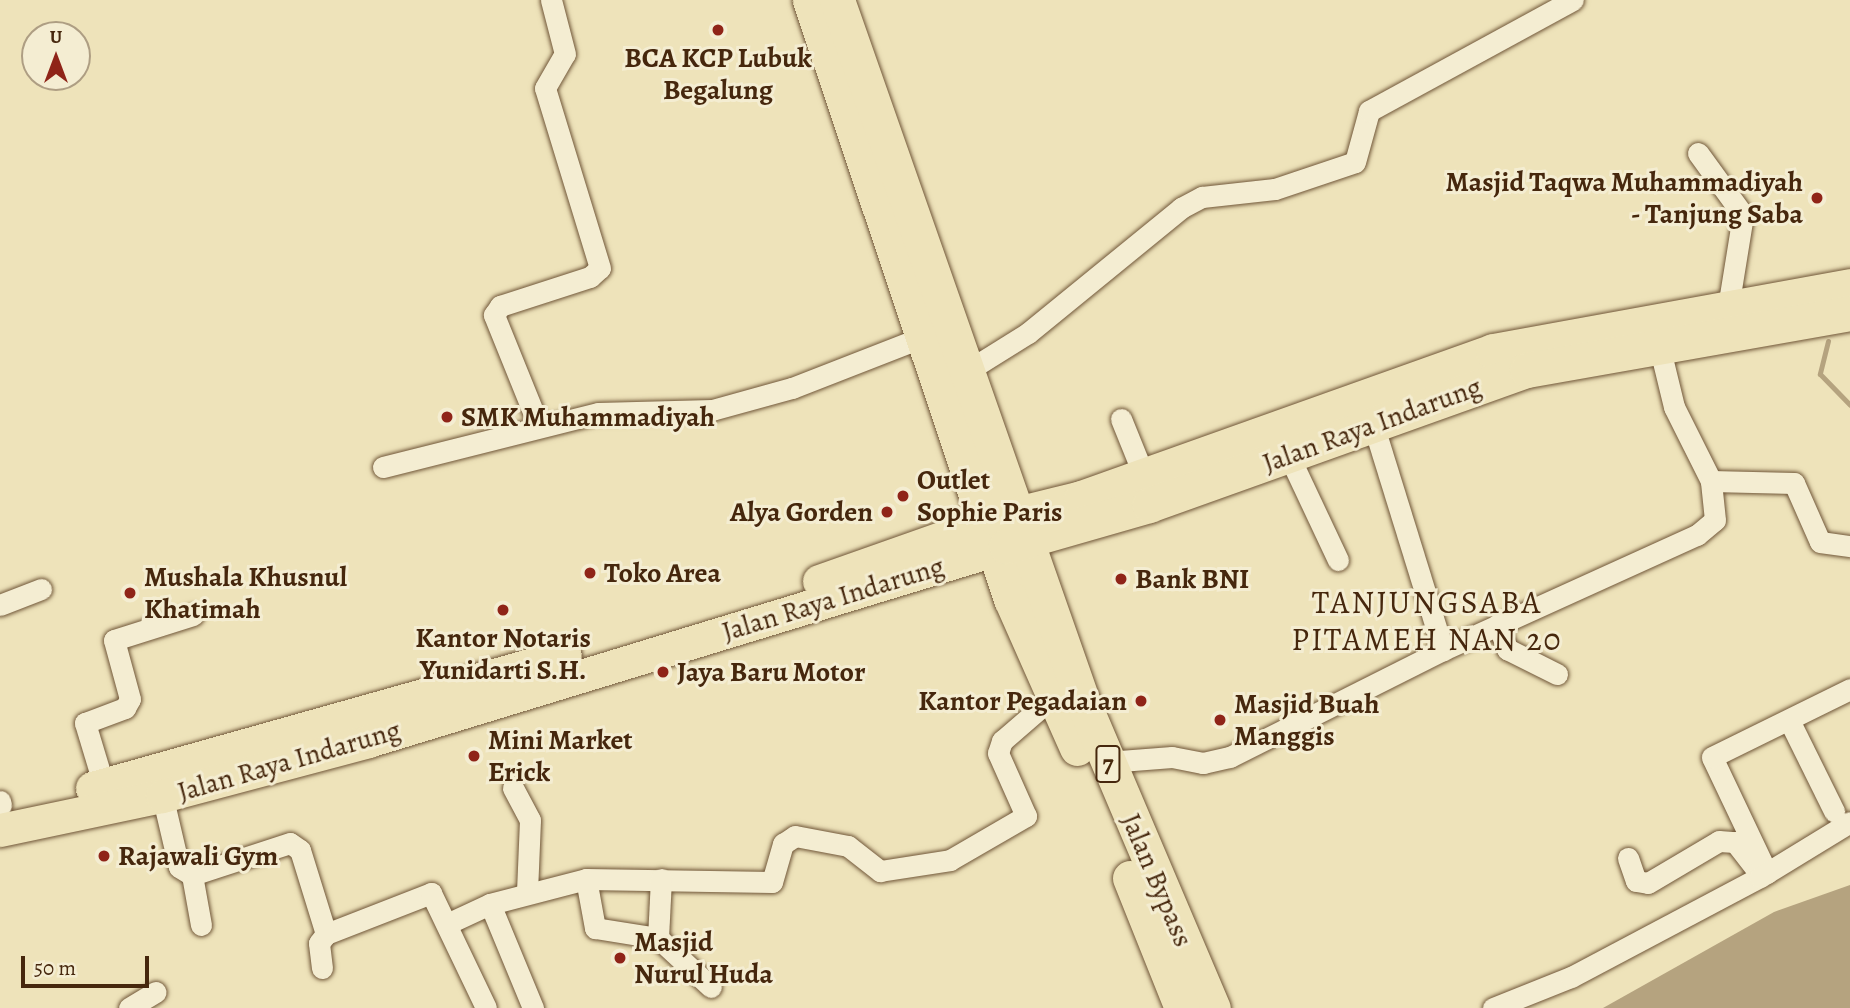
<!DOCTYPE html>
<style>
body{margin:0}
#map{position:relative;width:1850px;height:1008px;overflow:hidden;background:#eee3ba;font-family:Alegreya,serif}
div>[style]{position:absolute}
.water>*{inset:0;background:#b5a37f}
.stream>*{height:5px;margin:-2.5px;padding:0 2.5px;transform-origin:2.5px;border-radius:2.5px;background:#b5a37f}
.roads{filter:drop-shadow(0 0 2px #705638) drop-shadow(0 0 2px #705638)}
.minor>*{height:21px;margin:-10.5px;padding:0 10.5px;transform-origin:10.5px;border-radius:10.5px;background:#f4edd2}
.primary>*{height:33px;margin:-16.5px;padding:0 16.5px;transform-origin:16.5px;border-radius:16.5px;background:#eee3ba}
.trunk>*{height:35px;margin:-17.5px;padding:0 17.5px;transform-origin:17.5px;border-radius:17.5px;background:#eee3ba}
.dots>*{width:19px;height:19px;translate:-50% -50%;box-sizing:border-box;border:4px solid #f4edd2;border-radius:50%}
span{translate:-50% -50%;white-space:nowrap;text-align:center;line-height:1.15;-webkit-text-stroke:6px #f4edd2;paint-order:stroke}
.shield-label span{padding:2px 5px;background:#f4edd2;border:2px solid;border-radius:5px;-webkit-text-stroke-width:0}
.shield-label{font-size:26px;color:#46270d;font-weight:700}
.poi-label{font-size:28px;color:#46270d;font-weight:700}
.right{translate:-100% -50%;text-align:right}
.left{translate:0 -50%;text-align:left}
.street-label{font-size:28px;color:#46270d}
.quarter-label{font-size:32px;color:#46270d;letter-spacing:2px}
.north{position:absolute;left:21px;top:21px;width:70px;height:70px;box-sizing:border-box;background:#f4edd2;border:2px solid #ae9e83;border-radius:50%;rotate:0deg;font-size:19px;font-weight:700;line-height:28px;text-align:center;color:#46270d}
.north::after{content:'';display:block;margin:auto;width:24px;height:32px;background:#8f2418;clip-path:polygon(50% 0,100% 100%,50% 72%,0 100%)}
.scale{position:absolute;left:21px;top:956px;width:128px;height:32px;box-sizing:border-box;border:4px solid #46270d;border-top:0;padding-left:9px;font-size:21px;line-height:24px;white-space:nowrap;color:#46270d;-webkit-text-stroke:5px #f4edd2;paint-order:stroke}
</style>
<div id="map">
<div class="water">
<i style="clip-path:polygon(1850px 885px,1850px 1008px,1603px 1008px,1774px 912px)"></i>
</div>
<div class="stream">
<i style="left:1828px;top:341px;width:34px;rotate:104deg"></i>
<i style="left:1820px;top:374px;width:43px;rotate:45.9deg"></i>
</div>
<div class="roads">
<div class="minor">
<i style="left:1698px;top:153px;width:77px;rotate:54deg"></i>
<i style="left:1743px;top:215px;width:94px;rotate:99.2deg"></i>
<i style="left:1657px;top:337px;width:72px;rotate:76.3deg"></i>
<i style="left:1674px;top:407px;width:83px;rotate:63.4deg"></i>
<i style="left:1711px;top:481px;width:83px;rotate:1.4deg"></i>
<i style="left:1794px;top:483px;width:64px;rotate:66.2deg"></i>
<i style="left:1820px;top:542px;width:30px;rotate:8deg"></i>
<i style="left:967px;top:371px;width:72px;rotate:-31.9deg"></i>
<i style="left:1028px;top:333px;width:198px;rotate:-39.2deg"></i>
<i style="left:1181px;top:208px;width:24px;rotate:-28deg"></i>
<i style="left:1202px;top:197px;width:73px;rotate:-6.3deg"></i>
<i style="left:1275px;top:189px;width:84px;rotate:-18.6deg"></i>
<i style="left:1355px;top:162px;width:53px;rotate:-74.6deg"></i>
<i style="left:1369px;top:111px;width:232px;rotate:-28.6deg"></i>
<i style="left:1121px;top:419px;width:61px;rotate:68deg"></i>
<i style="left:538px;top:424px;width:118px;rotate:-112deg"></i>
<i style="left:494px;top:315px;width:11px;rotate:-56deg"></i>
<i style="left:500px;top:306px;width:95px;rotate:-17.9deg"></i>
<i style="left:590px;top:277px;width:13px;rotate:-42deg"></i>
<i style="left:600px;top:268px;width:188px;rotate:-107deg"></i>
<i style="left:545px;top:88px;width:39px;rotate:-60deg"></i>
<i style="left:565px;top:54px;width:56px;rotate:-104.5deg"></i>
<i style="left:1373px;top:424px;width:237px;rotate:72.8deg"></i>
<i style="left:1289px;top:456px;width:115px;rotate:64.8deg"></i>
<i style="left:383px;top:467px;width:222px;rotate:-14.1deg"></i>
<i style="left:598px;top:413px;width:114px;rotate:-1.5deg"></i>
<i style="left:712px;top:410px;width:83px;rotate:-15.4deg"></i>
<i style="left:792px;top:388px;width:137px;rotate:-21.3deg"></i>
<i style="left:0;top:605px;width:44px;rotate:-21.3deg"></i>
<i style="left:1498px;top:624px;width:27px;rotate:70deg"></i>
<i style="left:1507px;top:649px;width:56px;rotate:26.6deg"></i>
<i style="left:1789px;top:720px;width:102px;rotate:63.7deg"></i>
<i style="left:1107px;top:762px;width:65px;rotate:-4.4deg"></i>
<i style="left:1172px;top:757px;width:32px;rotate:11deg"></i>
<i style="left:1203px;top:763px;width:28px;rotate:-13deg"></i>
<i style="left:1230px;top:757px;width:238px;rotate:-26.7deg"></i>
<i style="left:1443px;top:650px;width:279px;rotate:-24.4deg"></i>
<i style="left:1697px;top:535px;width:23px;rotate:-40deg"></i>
<i style="left:1715px;top:520px;width:39px;rotate:-96deg"></i>
<i style="left:104px;top:786px;width:66px;rotate:-106.8deg"></i>
<i style="left:85px;top:723px;width:43px;rotate:-20.6deg"></i>
<i style="left:125px;top:708px;width:10px;rotate:-61deg"></i>
<i style="left:130px;top:699px;width:61px;rotate:-105.2deg"></i>
<i style="left:114px;top:640px;width:83px;rotate:-17.6deg"></i>
<i style="left:160px;top:786px;width:83px;rotate:76.8deg"></i>
<i style="left:179px;top:867px;width:15px;rotate:32deg"></i>
<i style="left:513px;top:788px;width:36px;rotate:62deg"></i>
<i style="left:530px;top:820px;width:72px;rotate:92.4deg"></i>
<i style="left:0;top:801px;width:4px;rotate:76deg"></i>
<i style="left:1628px;top:858px;width:24px;rotate:71deg"></i>
<i style="left:1636px;top:881px;width:12px;rotate:9deg"></i>
<i style="left:1648px;top:883px;width:82px;rotate:-30.6deg"></i>
<i style="left:1719px;top:841px;width:16px;rotate:4deg"></i>
<i style="left:1735px;top:842px;width:31px;rotate:52deg"></i>
<i style="left:1767px;top:873px;width:128px;rotate:-115.4deg"></i>
<i style="left:1712px;top:757px;width:154px;rotate:-26.2deg"></i>
<i style="left:586px;top:879px;width:50px;rotate:79.6deg"></i>
<i style="left:595px;top:928px;width:64px;rotate:9deg"></i>
<i style="left:658px;top:938px;width:72px;rotate:42.8deg"></i>
<i style="left:490px;top:904px;width:113px;rotate:67.5deg"></i>
<i style="left:449px;top:923px;width:45px;rotate:-24.9deg"></i>
<i style="left:490px;top:904px;width:99px;rotate:-14.6deg"></i>
<i style="left:586px;top:879px;width:186px;rotate:0.9deg"></i>
<i style="left:772px;top:882px;width:40px;rotate:-74deg"></i>
<i style="left:783px;top:844px;width:14px;rotate:-34deg"></i>
<i style="left:795px;top:836px;width:54px;rotate:10.7deg"></i>
<i style="left:848px;top:846px;width:41px;rotate:38deg"></i>
<i style="left:880px;top:871px;width:71px;rotate:-8.9deg"></i>
<i style="left:950px;top:860px;width:88px;rotate:-30.1deg"></i>
<i style="left:1026px;top:816px;width:69px;rotate:-114deg"></i>
<i style="left:998px;top:753px;width:13px;rotate:-72deg"></i>
<i style="left:1002px;top:741px;width:69px;rotate:-40.9deg"></i>
<i style="left:201px;top:925px;width:51px;rotate:-100.2deg"></i>
<i style="left:192px;top:875px;width:103px;rotate:-18.1deg"></i>
<i style="left:290px;top:843px;width:12px;rotate:35deg"></i>
<i style="left:300px;top:850px;width:88px;rotate:72.8deg"></i>
<i style="left:658px;top:938px;width:59px;rotate:-87.1deg"></i>
<i style="left:322px;top:968px;width:25px;rotate:-97deg"></i>
<i style="left:319px;top:943px;width:11px;rotate:-52deg"></i>
<i style="left:326px;top:934px;width:113px;rotate:-21.3deg"></i>
<i style="left:431px;top:893px;width:127px;rotate:64.4deg"></i>
<i style="left:129px;top:1008px;width:31px;rotate:-31deg"></i>
<i style="left:1493px;top:1008px;width:84px;rotate:-21.7deg"></i>
<i style="left:1571px;top:977px;width:214px;rotate:-27.9deg"></i>
<i style="left:1760px;top:877px;width:105px;rotate:-31.4deg"></i>
</div>
<div class="primary">
<i style="left:819px;top:581px;width:175px;rotate:-19.4deg"></i>
<i style="left:92px;top:788px;width:491px;rotate:-15.7deg"></i>
<i style="left:0;top:830px;width:166px;rotate:-11.9deg"></i>
<i style="left:162px;top:796px;width:213px;rotate:-14.9deg"></i>
<i style="left:368px;top:741px;width:654px;rotate:-16.97deg"></i>
</div>
<div class="trunk">
<i style="left:810px;top:0;width:632px;rotate:71.45deg"></i>
<i style="left:1011px;top:599px;width:163px;rotate:66.1deg"></i>
<i style="left:837px;top:0;width:742px;rotate:70.71deg"></i>
<i style="left:1082px;top:700px;width:335px;rotate:67deg"></i>
<i style="left:997px;top:519px;width:87px;rotate:-14deg"></i>
<i style="left:1081px;top:498px;width:437px;rotate:-19.6deg"></i>
<i style="left:1493px;top:351px;width:363px;rotate:-10.3deg"></i>
<i style="left:1006px;top:546px;width:149px;rotate:-16deg"></i>
<i style="left:1149px;top:505px;width:401px;rotate:-19.7deg"></i>
<i style="left:1527px;top:370px;width:328px;rotate:-10deg"></i>
<i style="left:1130px;top:878px;width:140px;rotate:68.2deg"></i>
</div>
</div>
<div class="dots">
<i style="left:718px;top:30px;background:#8f2418"></i>
<i style="left:1817px;top:198px;background:#8f2418"></i>
<i style="left:447px;top:417px;background:#8f2418"></i>
<i style="left:903px;top:496px;background:#8f2418"></i>
<i style="left:887px;top:512px;background:#8f2418"></i>
<i style="left:590px;top:573px;background:#8f2418"></i>
<i style="left:1121px;top:579px;background:#8f2418"></i>
<i style="left:130px;top:593px;background:#8f2418"></i>
<i style="left:503px;top:610px;background:#8f2418"></i>
<i style="left:663px;top:672px;background:#8f2418"></i>
<i style="left:1141px;top:701px;background:#8f2418"></i>
<i style="left:1220px;top:720px;background:#8f2418"></i>
<i style="left:474px;top:756px;background:#8f2418"></i>
<i style="left:104px;top:856px;background:#8f2418"></i>
<i style="left:620px;top:958px;background:#8f2418"></i>
</div>
<div class="shield-label">
<span style="left:1108px;top:764px">7</span>
</div>
<div class="poi-label">
<span style="left:718px;top:74px">BCA KCP Lubuk<br>Begalung</span>
<span class="right" style="left:1803px;top:198px">Masjid Taqwa Muhammadiyah<br>- Tanjung Saba</span>
<span class="left" style="left:461px;top:417px">SMK Muhammadiyah</span>
<span class="left" style="left:917px;top:496px">Outlet<br>Sophie Paris</span>
<span class="right" style="left:873px;top:512px">Alya Gorden</span>
<span class="left" style="left:604px;top:573px">Toko Area</span>
<span class="left" style="left:144px;top:593px">Mushala Khusnul<br>Khatimah</span>
<span class="left" style="left:1135px;top:579px">Bank BNI</span>
<span style="left:503px;top:654px">Kantor Notaris<br>Yunidarti S.H.</span>
<span class="left" style="left:677px;top:672px">Jaya Baru Motor</span>
<span class="right" style="left:1127px;top:701px">Kantor Pegadaian</span>
<span class="left" style="left:1234px;top:720px">Masjid Buah<br>Manggis</span>
<span class="left" style="left:488px;top:756px">Mini Market<br>Erick</span>
<span class="left" style="left:118px;top:856px">Rajawali Gym</span>
<span class="left" style="left:634px;top:958px">Masjid<br>Nurul Huda</span>
</div>
<div class="street-label">
<span style="left:1372px;top:425px;rotate:-20deg">Jalan Raya Indarung</span>
<span style="left:833px;top:599px;rotate:-17deg">Jalan Raya Indarung</span>
<span style="left:289px;top:761px;rotate:-16deg">Jalan Raya Indarung</span>
<span style="left:1157px;top:880px;rotate:67deg">Jalan Bypass</span>
</div>
<div class="quarter-label">
<span style="left:1427px;top:621px">TANJUNGSABA<br>PITAMEH NAN 20</span>
</div>
<div class="north">U</div>
<div class="scale">50 m</div>
</div>
